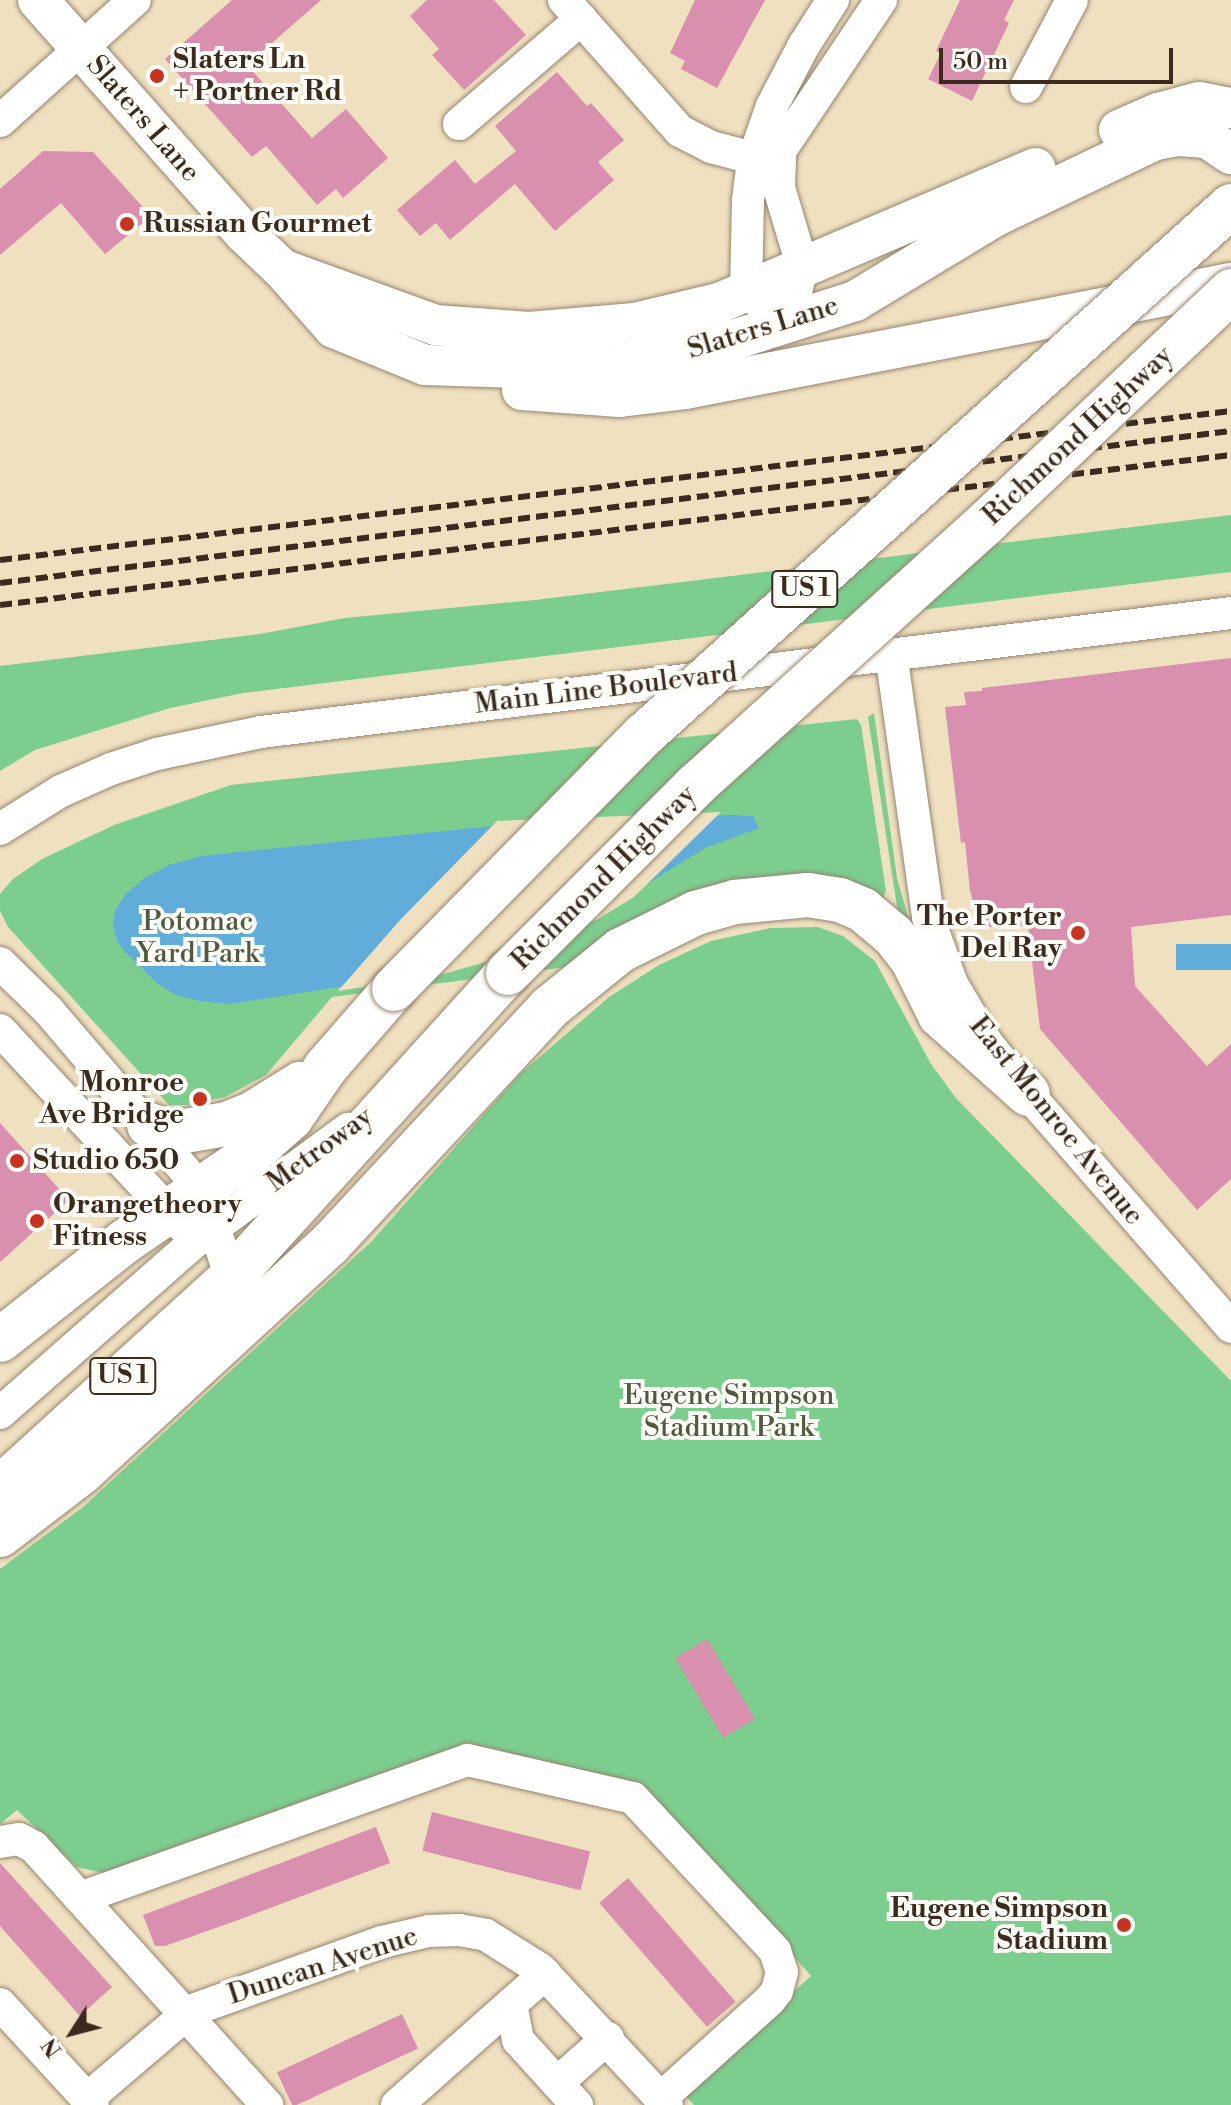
<!DOCTYPE html>
<style>
body{margin:0}
#map{position:relative;width:1231px;height:2105px;overflow:hidden;background:#efe0c0;font-family:"Libre Bodoni",serif}
div>[style]{position:absolute}
.green>*{inset:0;background:#7cce8f}
.water>*{inset:0;background:#61adda;transform-origin:0 0}
.pier>*{inset:0;background:#efe0c0}
.building>*{inset:0;background:#d890ae;transform-origin:0 0}
.roads{filter:drop-shadow(0 0 2px #95856f) drop-shadow(0 0 2px #95856f)}
.minor>*{height:32px;margin:-16px;padding:0 16px;transform-origin:16px;border-radius:16px;background:#fff}
.major>*{height:40px;margin:-20px;padding:0 20px;transform-origin:20px;border-radius:20px;background:#fff}
.highway>*{height:44px;margin:-22px;padding:0 22px;transform-origin:22px;border-radius:22px;background:#fff}
.rail>*{height:6px;margin-top:-3px;transform-origin:0;background:repeating-linear-gradient(90deg,#3b2a1e 0 12px,transparent 0 18px)}
.bridges{filter:drop-shadow(0 0 2px #95856f) drop-shadow(0 0 2px #95856f)}
.highway-bridge>*{height:44px;margin:-22px;padding:0 22px;transform-origin:22px;border-radius:22px;background:#fff}
.dots>*{width:22px;height:22px;translate:-50% -50%;box-sizing:border-box;border:4px solid #fdfcf7;border-radius:50%}
span{translate:-50% -50%;white-space:nowrap;text-align:center;line-height:1.15;-webkit-text-stroke:8px #fdfcf7;paint-order:stroke}
.shield-label span{padding:2px 6px;background:#fdfcf7;border:2px solid;border-radius:6px;-webkit-text-stroke-width:0}
.shield-label{font-size:26px;color:#3b2a1e;font-weight:700}
.poi-label{font-size:28px;color:#3b2a1e;font-weight:700}
.left{translate:0 -50%;text-align:left}
.right{translate:-100% -50%;text-align:right}
.street-label{font-size:28px;color:#3b2a1e}
.park-label{font-size:28px;color:#4e5b40}
.north{position:absolute;left:32px;top:1993px;width:80px;height:80px;-webkit-text-stroke:6px #fdfcf7;paint-order:stroke;rotate:234deg;font-size:22px;font-weight:700;line-height:32px;text-align:center;color:#3b2a1e}
.north::after{content:'';display:block;margin:auto;width:28px;height:36px;background:#3b2a1e;clip-path:polygon(50% 0,100% 100%,50% 72%,0 100%)}
.scale{position:absolute;left:939px;top:48px;width:234px;height:36px;box-sizing:border-box;border:4px solid #3b2a1e;border-top:0;padding-left:10px;font-size:24px;line-height:28px;white-space:nowrap;color:#3b2a1e;-webkit-text-stroke:6px #fdfcf7;paint-order:stroke}
</style>
<div id="map">
<div class="green">
<i style="clip-path:polygon(1231px 515px,1231px 572px,243px 693px,170px 708px,35px 750px,0 771px,0 666px,260px 634px,345px 618px,535px 600px)"></i>
<i style="clip-path:polygon(874px 713px,897px 878px,909px 920px,898px 913px,868px 717px)"></i>
<i style="clip-path:polygon(857px 719px,861px 725px,886px 891px,880px 906px,854px 892px,575px 966px,332px 997px,266px 1075px,225px 1097px,187px 1105px,169px 1105px,8px 927px,0 911px,0 894px,13px 879px,42px 859px,114px 825px,231px 785px)"></i>
<i style="clip-path:polygon(818px 927px,843px 936px,875px 961px,931px 1064px,955px 1097px,1231px 1381px,1231px 2105px,694px 2105px,682px 2092px,811px 1976px,642px 1784px,471px 1744px,152px 1859px,103px 1873px,77px 1867px,17px 1810px,0 1824px,0 1569px,83px 1507px,371px 1242px,520px 1074px,609px 997px,659px 965px,711px 941px,771px 928px)"></i>
</div>
<div class="water">
<i style="clip-path:polygon(732px 815px,753px 816px,759px 828px,705px 848px,596px 916px,439px 971px,231px 1004px,199px 1001px,176px 995px,157px 983px,125px 952px,117px 941px,113px 925px,115px 911px,125px 895px,143px 879px,169px 865px,201px 856px,523px 823px)"></i>
<i style="left:1231px;top:944px;width:26px;height:55px;rotate:90deg"></i>
</div>
<div class="pier">
<i style="clip-path:polygon(721px 812px,634px 897px,598px 919px,496px 959px,440px 975px,338px 991px,401px 919px,497px 821px)"></i>
</div>
<div class="building">
<i style="clip-path:polygon(232px 0,321px 0,247px 65px,312px 138px,346px 109px,388px 158px,343px 198px,336px 189px,317px 205px,266px 146px,252px 157px,165px 59px)"></i>
<i style="clip-path:polygon(427px 0,494px 0,526px 35px,464px 90px,432px 55px,439px 49px,410px 16px)"></i>
<i style="clip-path:polygon(695px 0,765px 0,717px 88px,681px 69px,685px 61px,670px 53px)"></i>
<i style="clip-path:polygon(960px 0,1014px 0,1004px 20px,1009px 23px,972px 101px,928px 79px,941px 53px,936px 51px)"></i>
<i style="clip-path:polygon(557px 72px,587px 106px,591px 103px,624px 140px,598px 162px,614px 180px,555px 231px,515px 184px,450px 240px,436px 223px,420px 236px,397px 210px,455px 160px,475px 184px,516px 151px,495px 126px)"></i>
<i style="clip-path:polygon(43px 151px,93px 152px,151px 216px,105px 254px,61px 203px,0 255px,0 189px)"></i>
<i style="clip-path:polygon(1231px 658px,1231px 915px,1131px 927px,1135px 986px,1207px 1066px,1231px 1044px,1231px 1179px,1197px 1210px,1040px 1029px,1028px 926px,990px 927px,978px 918px,970px 891px,965px 842px,961px 843px,945px 707px,966px 705px,964px 692px,982px 691px,982px 688px)"></i>
<i style="clip-path:polygon(0 1123px,69px 1200px,0 1262px)"></i>
<i style="left:707px;top:1639px;width:93px;height:37px;rotate:59deg"></i>
<i style="left:432px;top:1812px;width:163px;height:40px;rotate:14deg"></i>
<i style="clip-path:polygon(376px 1827px,390px 1863px,241px 1919px,165px 1946px,155px 1946px,143px 1915px)"></i>
<i style="clip-path:polygon(0 1863px,112px 1987px,80px 2016px,0 1926px)"></i>
<i style="left:628px;top:1878px;width:164px;height:38px;rotate:49deg"></i>
<i style="left:402px;top:2014px;width:38px;height:138px;rotate:65deg"></i>
</div>
<div class="roads">
<div class="minor">
<i style="left:564px;top:0;width:175px;rotate:48.5deg"></i>
<i style="left:680px;top:131px;width:35px;rotate:27deg"></i>
<i style="left:711px;top:147px;width:63px;rotate:14.7deg"></i>
<i style="left:833px;top:0;width:54px;rotate:122.8deg"></i>
<i style="left:804px;top:45px;width:69px;rotate:117.7deg"></i>
<i style="left:772px;top:106px;width:57px;rotate:109.4deg"></i>
<i style="left:753px;top:160px;width:39px;rotate:97deg"></i>
<i style="left:748px;top:199px;width:93px;rotate:91.2deg"></i>
<i style="left:746px;top:292px;width:54px;rotate:37.5deg"></i>
<i style="left:789px;top:325px;width:61px;rotate:-77.8deg"></i>
<i style="left:802px;top:265px;width:80px;rotate:-106.6deg"></i>
<i style="left:779px;top:188px;width:37px;rotate:-88deg"></i>
<i style="left:780px;top:151px;width:182px;rotate:-56.2deg"></i>
<i style="left:1026px;top:87px;width:98px;rotate:-62.1deg"></i>
<i style="left:0;top:121px;width:181px;rotate:-41.9deg"></i>
<i style="left:459px;top:124px;width:161px;rotate:-40.7deg"></i>
<i style="left:891px;top:653px;width:267px;rotate:82deg"></i>
<i style="left:928px;top:917px;width:71px;rotate:70.3deg"></i>
<i style="left:952px;top:984px;width:69px;rotate:59.3deg"></i>
<i style="left:987px;top:1043px;width:65px;rotate:51.2deg"></i>
<i style="left:1028px;top:1094px;width:309px;rotate:48.9deg"></i>
<i style="left:0;top:829px;width:72px;rotate:-31.9deg"></i>
<i style="left:61px;top:791px;width:55px;rotate:-23.7deg"></i>
<i style="left:111px;top:769px;width:48px;rotate:-18.1deg"></i>
<i style="left:157px;top:754px;width:106px;rotate:-11.9deg"></i>
<i style="left:261px;top:732px;width:977px;rotate:-6.99deg"></i>
<i style="left:0;top:963px;width:67px;rotate:44.4deg"></i>
<i style="left:48px;top:1010px;width:237px;rotate:49.5deg"></i>
<i style="left:202px;top:1190px;width:93px;rotate:71.8deg"></i>
<i style="left:0;top:1030px;width:267px;rotate:47.1deg"></i>
<i style="left:0;top:1413px;width:261px;rotate:-41.3deg"></i>
<i style="left:196px;top:1241px;width:189px;rotate:-36.4deg"></i>
<i style="left:0;top:1842px;width:19px;rotate:-9deg"></i>
<i style="left:19px;top:1839px;width:17px;rotate:28deg"></i>
<i style="left:34px;top:1847px;width:348px;rotate:47.9deg"></i>
<i style="left:80px;top:1898px;width:411px;rotate:-19.6deg"></i>
<i style="left:467px;top:1760px;width:170px;rotate:12.9deg"></i>
<i style="left:633px;top:1798px;width:209px;rotate:47.1deg"></i>
<i style="left:775px;top:1951px;width:22px;rotate:72deg"></i>
<i style="left:782px;top:1972px;width:20px;rotate:105deg"></i>
<i style="left:777px;top:1991px;width:11px;rotate:128deg"></i>
<i style="left:770px;top:2000px;width:147px;rotate:138deg"></i>
<i style="left:0;top:2004px;width:137px;rotate:47.4deg"></i>
<i style="left:511px;top:2004px;width:37px;rotate:79deg"></i>
<i style="left:518px;top:2040px;width:88px;rotate:47.8deg"></i>
<i style="left:557px;top:2083px;width:68px;rotate:-41.4deg"></i>
<i style="left:87px;top:2099px;width:135px;rotate:-40.5deg"></i>
<i style="left:190px;top:2011px;width:204px;rotate:-19.8deg"></i>
<i style="left:382px;top:1942px;width:48px;rotate:-13.2deg"></i>
<i style="left:429px;top:1931px;width:30px;rotate:-2deg"></i>
<i style="left:459px;top:1930px;width:27px;rotate:10deg"></i>
<i style="left:486px;top:1935px;width:64px;rotate:32.2deg"></i>
<i style="left:540px;top:1969px;width:186px;rotate:47deg"></i>
<i style="left:397px;top:2105px;width:198px;rotate:-41.5deg"></i>
</div>
<div class="major">
<i style="left:38px;top:0;width:311px;rotate:48.5deg"></i>
<i style="left:244px;top:233px;width:54px;rotate:43.5deg"></i>
<i style="left:283px;top:270px;width:77px;rotate:48.7deg"></i>
<i style="left:334px;top:328px;width:98px;rotate:22.1deg"></i>
<i style="left:425px;top:365px;width:124px;rotate:1.8deg"></i>
<i style="left:549px;top:369px;width:83px;rotate:-4.1deg"></i>
<i style="left:632px;top:363px;width:97px;rotate:-12.5deg"></i>
<i style="left:727px;top:342px;width:134px;rotate:-17.8deg"></i>
<i style="left:855px;top:301px;width:165px;rotate:-31.1deg"></i>
<i style="left:996px;top:216px;width:176px;rotate:-25.5deg"></i>
<i style="left:1155px;top:140px;width:23px;rotate:-10deg"></i>
<i style="left:1178px;top:136px;width:29px;rotate:4deg"></i>
<i style="left:1207px;top:138px;width:29px;rotate:34deg"></i>
<i style="left:1119px;top:130px;width:43px;rotate:-23.6deg"></i>
<i style="left:1158px;top:113px;width:42px;rotate:-15deg"></i>
<i style="left:1199px;top:102px;width:33px;rotate:11deg"></i>
<i style="left:287px;top:271px;width:158px;rotate:20deg"></i>
<i style="left:435px;top:325px;width:94px;rotate:4.3deg"></i>
<i style="left:529px;top:332px;width:106px;rotate:-4.9deg"></i>
<i style="left:635px;top:323px;width:86px;rotate:-13.4deg"></i>
<i style="left:719px;top:303px;width:344px;rotate:-23.1deg"></i>
<i style="left:522px;top:390px;width:98px;rotate:4.1deg"></i>
<i style="left:620px;top:397px;width:65px;rotate:-7deg"></i>
<i style="left:685px;top:389px;width:556px;rotate:-10.99deg"></i>
</div>
<div class="highway">
<i style="left:149px;top:1125px;width:25px;rotate:18deg"></i>
<i style="left:173px;top:1133px;width:55px;rotate:-9.5deg"></i>
<i style="left:227px;top:1124px;width:27px;rotate:-22deg"></i>
<i style="left:252px;top:1114px;width:57px;rotate:-32deg"></i>
<i style="left:0;top:1340px;width:158px;rotate:-38.3deg"></i>
<i style="left:124px;top:1242px;width:148px;rotate:-34.5deg"></i>
<i style="left:246px;top:1158px;width:60px;rotate:-41.6deg"></i>
<i style="left:291px;top:1118px;width:62px;rotate:-55.5deg"></i>
<i style="left:326px;top:1067px;width:103px;rotate:-48.9deg"></i>
<i style="left:0;top:1488px;width:312px;rotate:-42.3deg"></i>
<i style="left:231px;top:1278px;width:412px;rotate:-47.8deg"></i>
<i style="left:0;top:1535px;width:103px;rotate:-37.5deg"></i>
<i style="left:82px;top:1472px;width:337px;rotate:-42.6deg"></i>
<i style="left:330px;top:1244px;width:322px;rotate:-47.1deg"></i>
<i style="left:549px;top:1008px;width:92px;rotate:-38.9deg"></i>
<i style="left:621px;top:950px;width:84px;rotate:-26.3deg"></i>
<i style="left:696px;top:913px;width:41px;rotate:-15.8deg"></i>
<i style="left:735px;top:902px;width:73px;rotate:-5.5deg"></i>
<i style="left:808px;top:895px;width:32px;rotate:9deg"></i>
<i style="left:840px;top:900px;width:25px;rotate:23deg"></i>
<i style="left:863px;top:910px;width:40px;rotate:40deg"></i>
<i style="left:894px;top:936px;width:29px;rotate:52deg"></i>
<i style="left:912px;top:959px;width:63px;rotate:63.4deg"></i>
<i style="left:940px;top:1015px;width:118px;rotate:41.9deg"></i>
</div>
</div>
<div class="rail">
<i style="left:0;top:560px;width:1240px;rotate:-6.9deg"></i>
<i style="left:0;top:583px;width:1240px;rotate:-7.04deg"></i>
<i style="left:0;top:605px;width:1240px;rotate:-6.95deg"></i>
</div>
<div class="bridges">
<div class="highway-bridge">
<i style="left:508px;top:973px;width:266px;rotate:-45deg"></i>
<i style="left:696px;top:785px;width:394px;rotate:-42.1deg"></i>
<i style="left:988px;top:521px;width:335px;rotate:-43.4deg"></i>
<i style="left:394px;top:989px;width:358px;rotate:-45.5deg"></i>
<i style="left:645px;top:734px;width:789px;rotate:-42.02deg"></i>
</div>
</div>
<div class="dots">
<i style="left:157px;top:76px;background:#c8321e"></i>
<i style="left:127px;top:224px;background:#c8321e"></i>
<i style="left:1078px;top:933px;background:#c8321e"></i>
<i style="left:200px;top:1099px;background:#c8321e"></i>
<i style="left:17px;top:1161px;background:#c8321e"></i>
<i style="left:37px;top:1221px;background:#c8321e"></i>
<i style="left:1124px;top:1925px;background:#c8321e"></i>
</div>
<div class="shield-label">
<span style="left:805px;top:589px">US 1</span>
<span style="left:123px;top:1376px">US 1</span>
</div>
<div class="poi-label">
<span class="left" style="left:173px;top:76px">Slaters Ln<br>+ Portner Rd</span>
<span class="left" style="left:143px;top:224px">Russian Gourmet</span>
<span class="right" style="left:1062px;top:933px">The Porter<br>Del Ray</span>
<span class="right" style="left:184px;top:1099px">Monroe<br>Ave Bridge</span>
<span class="left" style="left:33px;top:1161px">Studio 650</span>
<span class="left" style="left:53px;top:1221px">Orangetheory<br>Fitness</span>
<span class="right" style="left:1108px;top:1925px">Eugene Simpson<br>Stadium</span>
</div>
<div class="street-label">
<span style="left:143px;top:119px;rotate:49deg">Slaters Lane</span>
<span style="left:763px;top:328px;rotate:-17deg">Slaters Lane</span>
<span style="left:1078px;top:436px;rotate:-43deg">Richmond Highway</span>
<span style="left:606px;top:689px;rotate:-7deg">Main Line Boulevard</span>
<span style="left:604px;top:878px;rotate:-45deg">Richmond Highway</span>
<span style="left:1056px;top:1121px;rotate:51deg">East Monroe Avenue</span>
<span style="left:320px;top:1150px;rotate:-36deg">Metroway</span>
<span style="left:323px;top:1966px;rotate:-18deg">Duncan Avenue</span>
</div>
<div class="park-label">
<span style="left:198px;top:938px">Potomac<br>Yard Park</span>
<span style="left:729px;top:1412px">Eugene Simpson<br>Stadium Park</span>
</div>
<div class="north">N</div>
<div class="scale">50 m</div>
</div>
